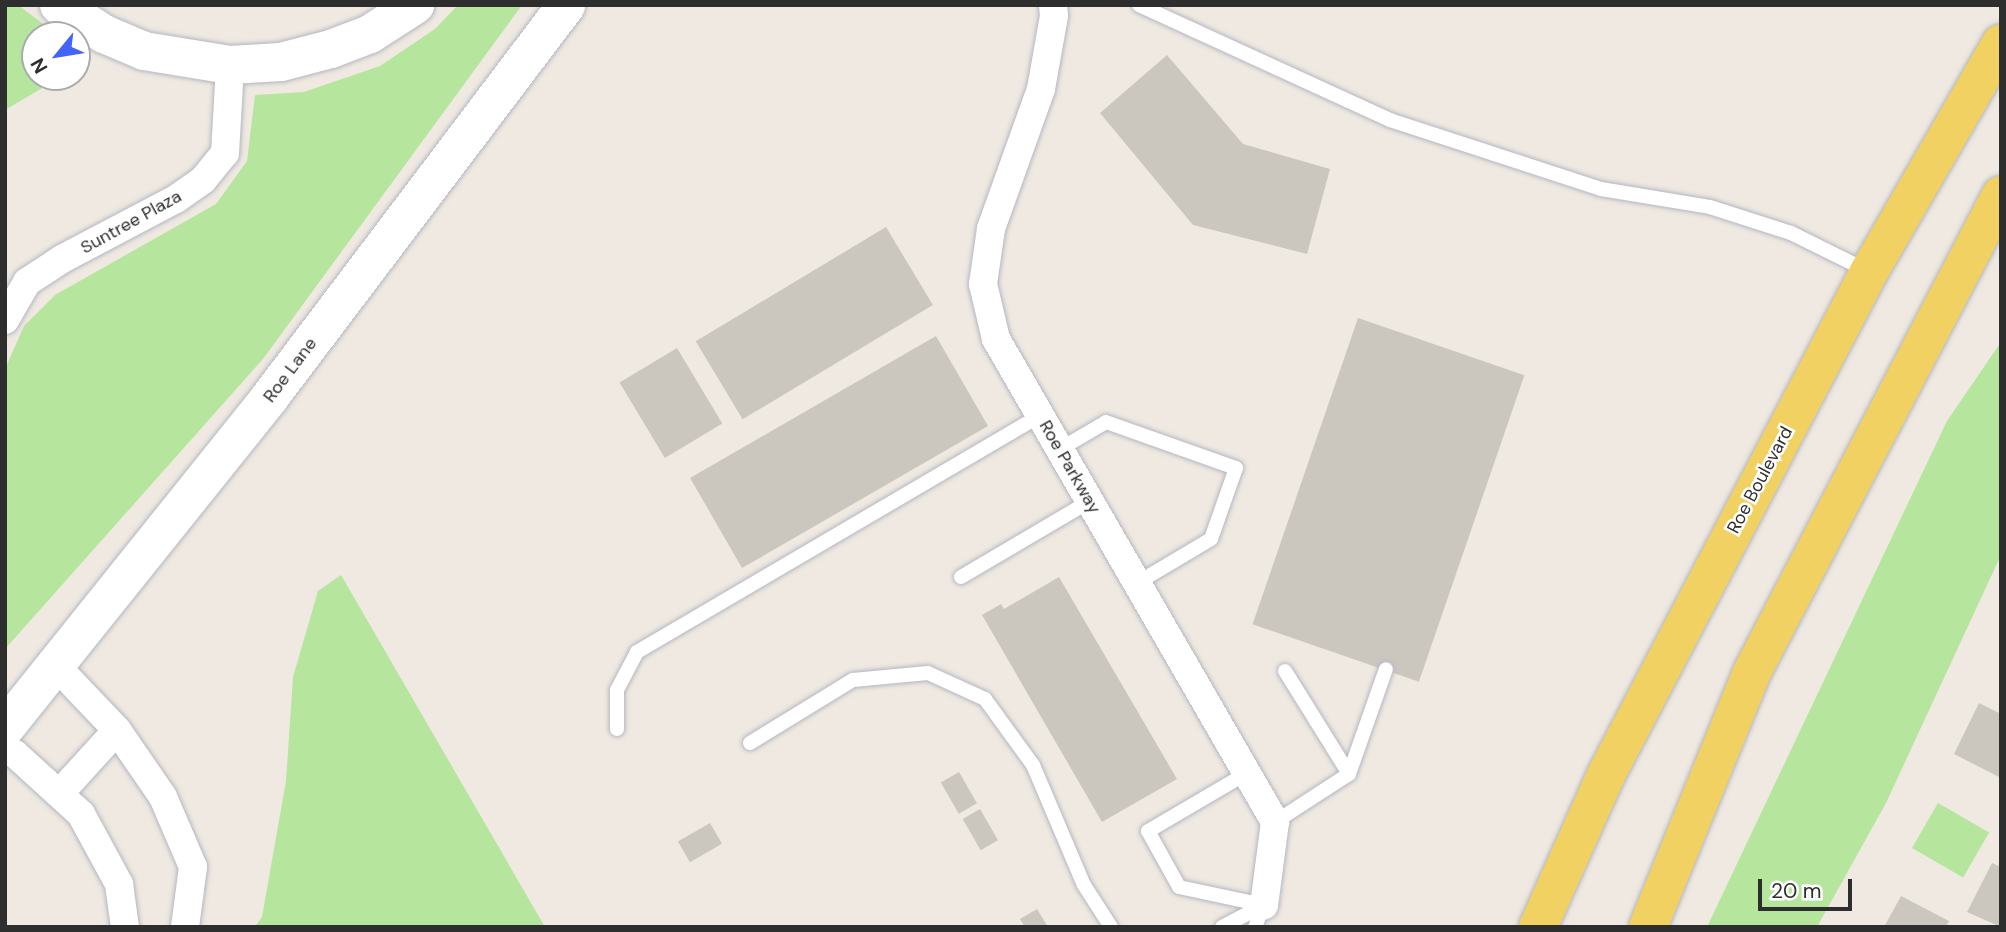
<!DOCTYPE html>
<style>
body{margin:0}
#map{position:relative;width:2006px;height:932px;overflow:hidden;background:#efe9e1;font-family:"DM Sans",sans-serif}
div>[style]{position:absolute}
.green>*{inset:0;background:#b6e59e;transform-origin:0 0}
.building>*{inset:0;background:#cbc7bf;transform-origin:0 0}
.roads{filter:drop-shadow(0 0 2px #b4b7c1) drop-shadow(0 0 2px #b4b7c1)}
.lane>*{height:14px;margin:-7px;padding:0 7px;transform-origin:7px;border-radius:7px;background:#fff}
.street>*{height:28px;margin:-14px;padding:0 14px;transform-origin:14px;border-radius:14px;background:#fff}
.secondary>*{height:38px;margin:-19px;padding:0 19px;transform-origin:19px;border-radius:19px;background:#fff}
.primary>*{height:38px;margin:-19px;padding:0 19px;transform-origin:19px;border-radius:19px;background:#f2d163}
span{translate:-50% -50%;white-space:nowrap;text-align:center;line-height:1.15;-webkit-text-stroke:5px #fff;paint-order:stroke}
.street-label{font-size:18px;color:#2e2e2e}
.frame{position:absolute;inset:0;border:7px solid #2e2e2e;pointer-events:none}
.north{position:absolute;left:21px;top:21px;width:70px;height:70px;box-sizing:border-box;background:#fff;border:2px solid #ababab;border-radius:50%;rotate:240deg;font-size:19px;font-weight:700;line-height:28px;text-align:center;color:#2e2e2e}
.north::after{content:'';display:block;margin:auto;width:24px;height:32px;background:#4264fb;clip-path:polygon(50% 0,100% 100%,50% 72%,0 100%)}
.scale{position:absolute;left:1758px;top:879px;width:94px;height:32px;box-sizing:border-box;border:4px solid #2e2e2e;border-top:0;padding-left:9px;font-size:21px;line-height:24px;white-space:nowrap;color:#2e2e2e;-webkit-text-stroke:5px #fff;paint-order:stroke}
</style>
<div id="map">
<div class="green">
<i style="clip-path:polygon(10px 5px,18px 5px,58px 35px,35px 35px,35px 77px,61px 77px,5px 110px,5px 8px)"></i>
<i style="clip-path:polygon(458px 5px,522px 5px,263px 359px,5px 649px,5px 369px,24px 326px,55px 295px,216px 204px,247px 161px,255px 95px,304px 92px,380px 66px,435px 29px)"></i>
<i style="clip-path:polygon(2001px 342px,2001px 555px,1886px 803px,1817px 927px,1707px 927px,1947px 421px)"></i>
<i style="clip-path:polygon(341px 575px,545px 927px,255px 927px,262px 917px,286px 781px,293px 677px,318px 591px)"></i>
<i style="left:1938px;top:803px;width:59px;height:52px;rotate:30deg"></i>
</div>
<div class="building">
<i style="clip-path:polygon(1167px 55px,1243px 144px,1330px 169px,1307px 254px,1193px 225px,1100px 113px)"></i>
<i style="left:886px;top:227px;width:91px;height:222px;rotate:59deg"></i>
<i style="left:1358px;top:318px;width:176px;height:324px;rotate:19deg"></i>
<i style="left:936px;top:336px;width:104px;height:284px;rotate:60deg"></i>
<i style="left:677px;top:348px;width:88px;height:67px;rotate:59deg"></i>
<i style="clip-path:polygon(1059px 577px,1177px 779px,1102px 822px,982px 615px,1001px 604px,1004px 609px)"></i>
<i style="clip-path:polygon(1979px 703px,2001px 714px,2001px 778px,1954px 754px)"></i>
<i style="left:959px;top:772px;width:36px;height:21px;rotate:60deg"></i>
<i style="left:980px;top:809px;width:36px;height:20px;rotate:60deg"></i>
<i style="left:710px;top:823px;width:24px;height:37px;rotate:60deg"></i>
<i style="clip-path:polygon(1992px 863px,2001px 867px,2001px 927px,1967px 912px)"></i>
<i style="clip-path:polygon(1901px 896px,1949px 921px,1946px 927px,1884px 927px)"></i>
<i style="clip-path:polygon(1037px 909px,1048px 927px,1025px 927px,1020px 919px)"></i>
</div>
<div class="roads">
<div class="lane">
<i style="left:1139px;top:5px;width:276px;rotate:24.6deg"></i>
<i style="left:1390px;top:120px;width:222px;rotate:18.1deg"></i>
<i style="left:1601px;top:189px;width:110px;rotate:9.4deg"></i>
<i style="left:1710px;top:207px;width:85px;rotate:17.8deg"></i>
<i style="left:1791px;top:233px;width:86px;rotate:26.3deg"></i>
<i style="left:1060px;top:449px;width:53px;rotate:-30.4deg"></i>
<i style="left:1106px;top:422px;width:138px;rotate:19.5deg"></i>
<i style="left:1236px;top:468px;width:75px;rotate:109.4deg"></i>
<i style="left:1211px;top:539px;width:86px;rotate:149.3deg"></i>
<i style="left:961px;top:577px;width:150px;rotate:-30.5deg"></i>
<i style="left:1285px;top:671px;width:121px;rotate:58.1deg"></i>
<i style="left:617px;top:729px;width:39px;rotate:-90deg"></i>
<i style="left:617px;top:690px;width:43px;rotate:-62.2deg"></i>
<i style="left:637px;top:652px;width:467px;rotate:-30.4deg"></i>
<i style="left:750px;top:743px;width:121px;rotate:-31.5deg"></i>
<i style="left:853px;top:680px;width:75px;rotate:-5.3deg"></i>
<i style="left:928px;top:673px;width:63px;rotate:24.5deg"></i>
<i style="left:985px;top:699px;width:82px;rotate:54deg"></i>
<i style="left:1033px;top:765px;width:130px;rotate:67deg"></i>
<i style="left:1084px;top:885px;width:50px;rotate:57.3deg"></i>
<i style="left:1247px;top:773px;width:115px;rotate:149.6deg"></i>
<i style="left:1148px;top:831px;width:64px;rotate:61deg"></i>
<i style="left:1179px;top:887px;width:87px;rotate:12deg"></i>
<i style="left:1275px;top:822px;width:88px;rotate:-33deg"></i>
<i style="left:1349px;top:774px;width:111px;rotate:-70.6deg"></i>
<i style="left:1222px;top:927px;width:47px;rotate:-27.6deg"></i>
<i style="left:1255px;top:927px;width:24px;rotate:-68deg"></i>
</div>
<div class="street">
<i style="left:1053px;top:5px;width:11px;rotate:85deg"></i>
<i style="left:1054px;top:16px;width:74px;rotate:100.1deg"></i>
<i style="left:1041px;top:89px;width:149px;rotate:109.7deg"></i>
<i style="left:991px;top:229px;width:56px;rotate:98.3deg"></i>
<i style="left:983px;top:284px;width:57px;rotate:76.7deg"></i>
<i style="left:996px;top:339px;width:558px;rotate:59.99deg"></i>
<i style="left:1275px;top:822px;width:84px;rotate:97.5deg"></i>
<i style="left:5px;top:320px;width:44px;rotate:-59.9deg"></i>
<i style="left:27px;top:282px;width:42px;rotate:-33.3deg"></i>
<i style="left:62px;top:259px;width:129px;rotate:-27.8deg"></i>
<i style="left:176px;top:199px;width:33px;rotate:-35deg"></i>
<i style="left:203px;top:180px;width:35px;rotate:-51deg"></i>
<i style="left:225px;top:153px;width:88px;rotate:-86.7deg"></i>
<i style="left:56px;top:666px;width:88px;rotate:46.4deg"></i>
<i style="left:117px;top:730px;width:81px;rotate:55.5deg"></i>
<i style="left:163px;top:797px;width:76px;rotate:66.8deg"></i>
<i style="left:193px;top:867px;width:61px;rotate:97.6deg"></i>
<i style="left:5px;top:749px;width:11px;rotate:27deg"></i>
<i style="left:15px;top:754px;width:89px;rotate:42.3deg"></i>
<i style="left:81px;top:814px;width:80px;rotate:61.5deg"></i>
<i style="left:119px;top:884px;width:43px;rotate:82.1deg"></i>
<i style="left:59px;top:794px;width:86px;rotate:-47.8deg"></i>
</div>
<div class="secondary">
<i style="left:59px;top:5px;width:54px;rotate:32.8deg"></i>
<i style="left:104px;top:34px;width:43px;rotate:23deg"></i>
<i style="left:144px;top:51px;width:87px;rotate:9.2deg"></i>
<i style="left:230px;top:65px;width:51px;rotate:-3.4deg"></i>
<i style="left:281px;top:62px;width:52px;rotate:-14.6deg"></i>
<i style="left:331px;top:49px;width:42px;rotate:-21deg"></i>
<i style="left:370px;top:34px;width:54px;rotate:-32.8deg"></i>
<i style="left:5px;top:728px;width:424px;rotate:-51.3deg"></i>
<i style="left:270px;top:397px;width:491px;rotate:-52.9deg"></i>
</div>
<div class="primary">
<i style="left:1538px;top:927px;width:167px;rotate:-65.9deg"></i>
<i style="left:1606px;top:775px;width:568px;rotate:-62.4deg"></i>
<i style="left:1869px;top:272px;width:264px;rotate:-60deg"></i>
<i style="left:1648px;top:927px;width:275px;rotate:-67.8deg"></i>
<i style="left:1752px;top:672px;width:538px;rotate:-62.43deg"></i>
</div>
</div>
<div class="street-label">
<span style="left:131px;top:222px;rotate:-29deg">Suntree Plaza</span>
<span style="left:290px;top:370px;rotate:-53deg">Roe Lane</span>
<span style="left:1070px;top:467px;rotate:60deg">Roe Parkway</span>
<span style="left:1760px;top:480px;rotate:-62deg">Roe Boulevard</span>
</div>
<div class="frame"></div>
<div class="north">N</div>
<div class="scale">20 m</div>
</div>
